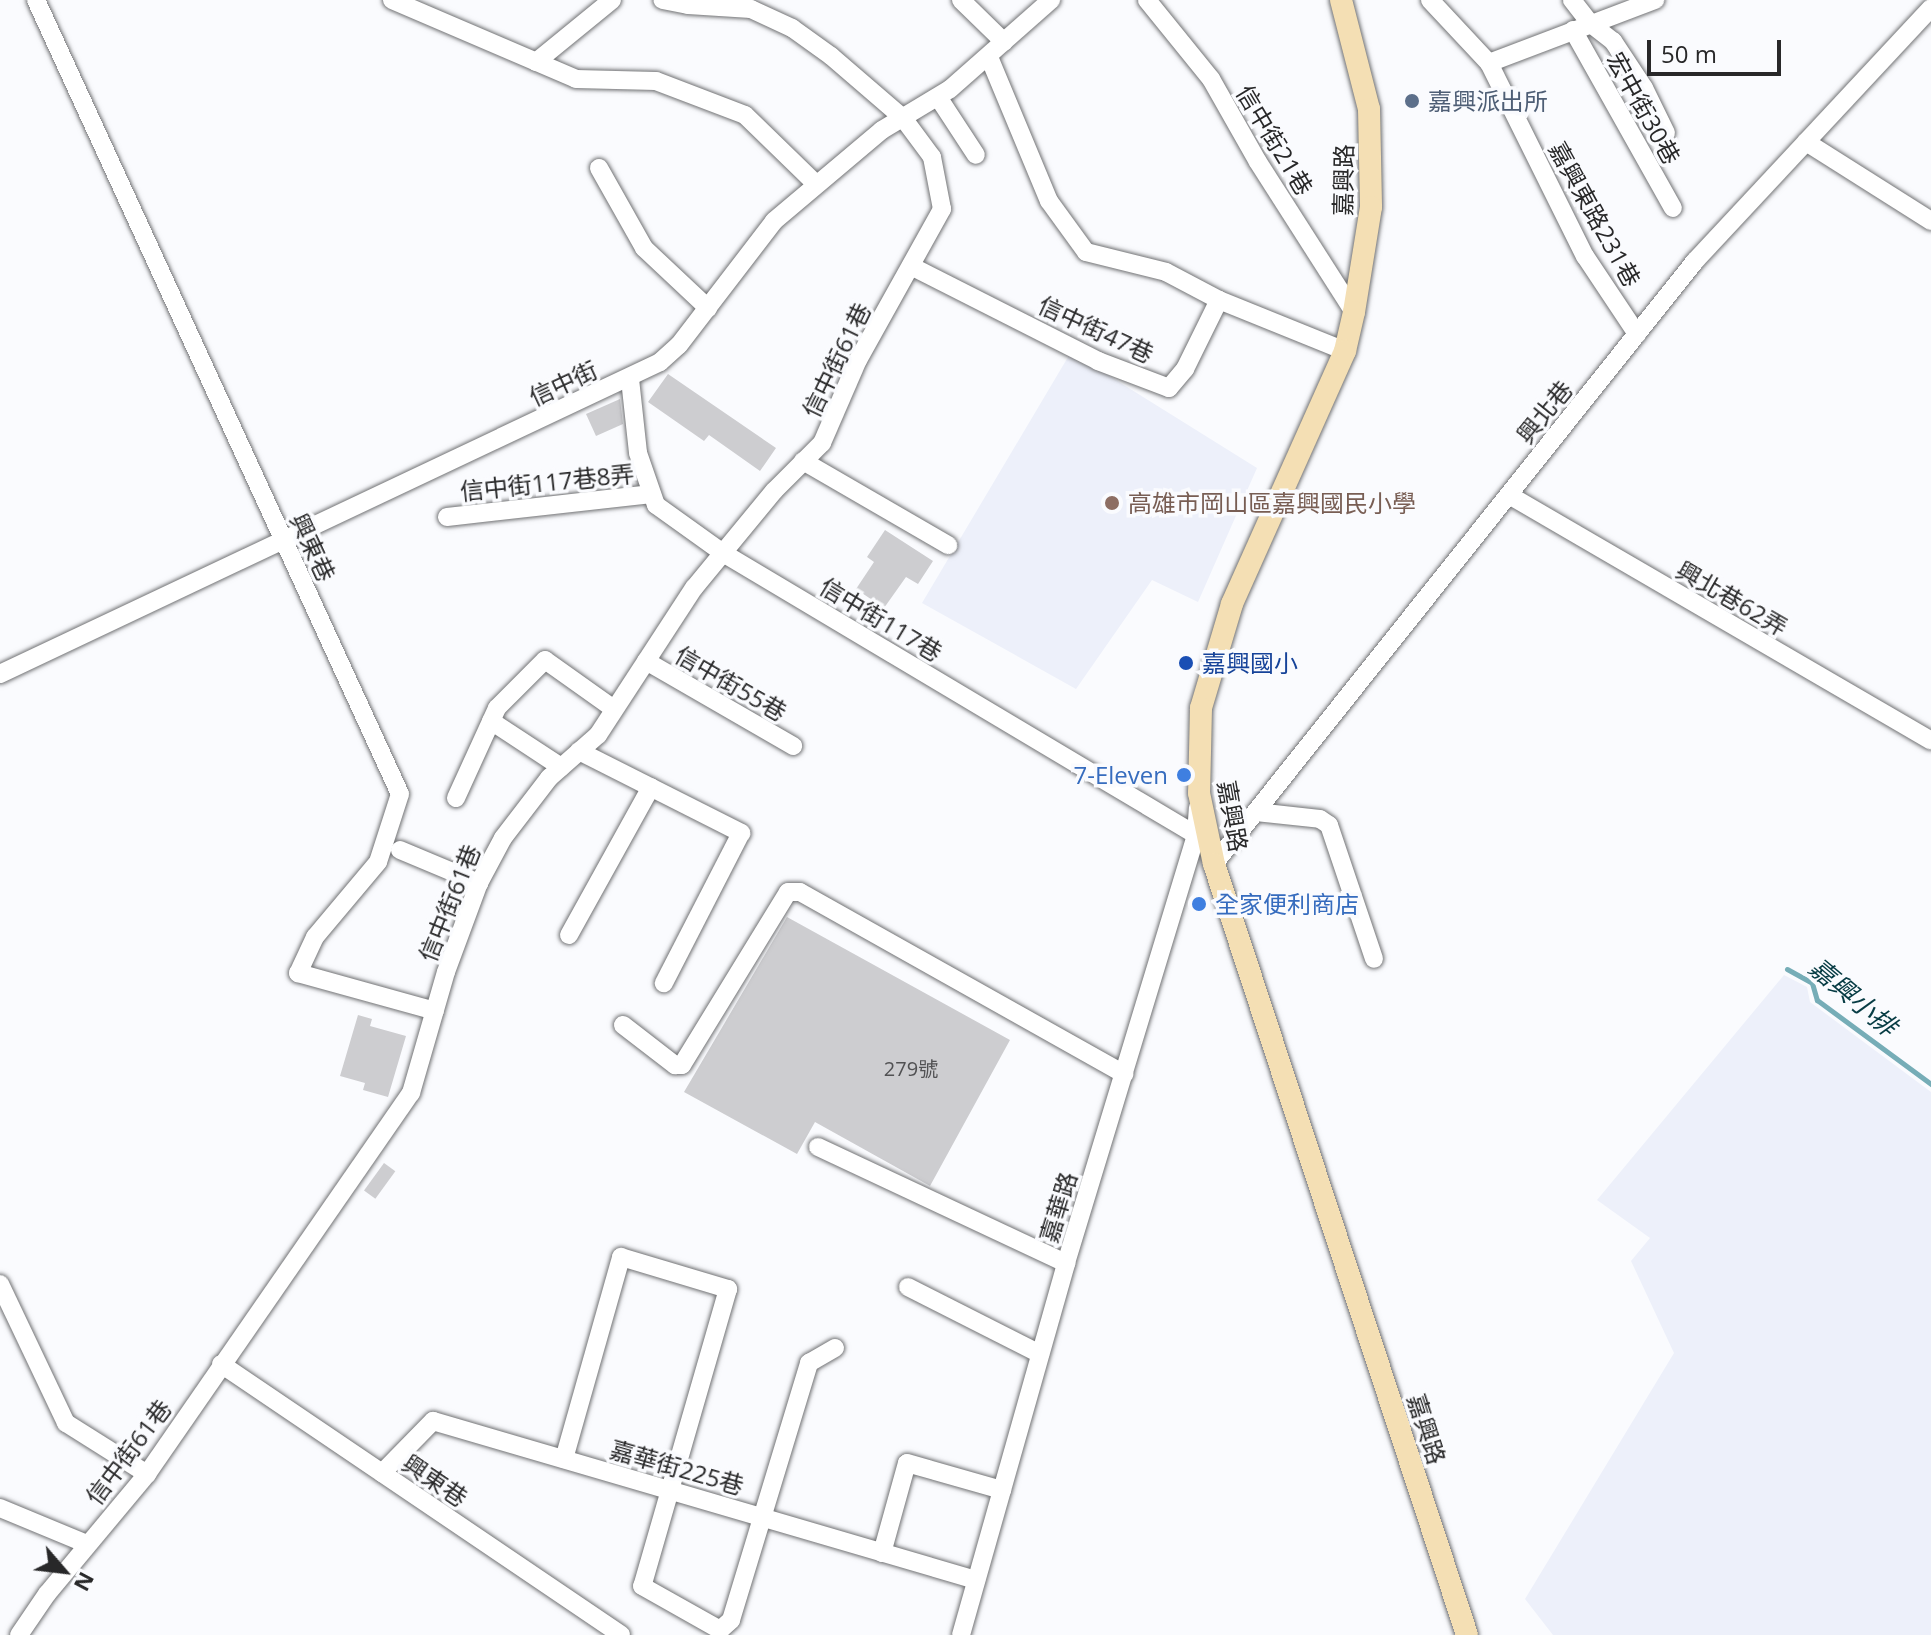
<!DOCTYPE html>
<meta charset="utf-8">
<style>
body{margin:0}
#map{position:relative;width:1931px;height:1635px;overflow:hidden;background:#fafbfe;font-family:"Open Sans","Noto Sans TC",sans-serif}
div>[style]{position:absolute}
.built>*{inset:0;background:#edf0fa}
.stream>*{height:5px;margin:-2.5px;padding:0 2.5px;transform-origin:2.5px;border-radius:2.5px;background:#76adb7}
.building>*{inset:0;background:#cdcdd0;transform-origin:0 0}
.roads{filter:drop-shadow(0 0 2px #717274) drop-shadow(0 0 2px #717274)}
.minor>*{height:18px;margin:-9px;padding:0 9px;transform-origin:9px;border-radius:9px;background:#fff}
.major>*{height:22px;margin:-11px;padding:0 11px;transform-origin:11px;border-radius:11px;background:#f4dfb4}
.dots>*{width:22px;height:22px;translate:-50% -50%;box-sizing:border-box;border:4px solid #fafbfe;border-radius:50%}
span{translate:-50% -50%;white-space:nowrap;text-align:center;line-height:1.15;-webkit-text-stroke:7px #fafbfe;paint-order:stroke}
.number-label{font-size:20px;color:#515153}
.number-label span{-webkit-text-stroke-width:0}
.service-label{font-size:24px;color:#4e5e75}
.left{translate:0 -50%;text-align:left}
.street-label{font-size:24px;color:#282829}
.education-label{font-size:24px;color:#785e54}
.transit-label{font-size:24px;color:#164399}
.shop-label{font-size:24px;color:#366cbe}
.right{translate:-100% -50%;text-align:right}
.water-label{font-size:26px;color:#073c44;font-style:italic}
.north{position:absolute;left:24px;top:1531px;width:80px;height:80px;-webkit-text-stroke:6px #fafbfe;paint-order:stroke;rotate:118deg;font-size:22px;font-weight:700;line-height:32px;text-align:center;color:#282829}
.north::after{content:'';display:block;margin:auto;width:28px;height:36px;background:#282829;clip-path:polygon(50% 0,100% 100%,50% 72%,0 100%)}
.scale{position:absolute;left:1647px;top:40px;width:134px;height:36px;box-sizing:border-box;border:4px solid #282829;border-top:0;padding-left:10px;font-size:24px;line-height:28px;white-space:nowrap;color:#282829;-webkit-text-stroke:6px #fafbfe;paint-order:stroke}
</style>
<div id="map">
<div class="built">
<i style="clip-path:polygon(1071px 352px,1257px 468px,1198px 602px,1152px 580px,1076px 689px,922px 603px)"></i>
<i style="clip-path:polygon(1784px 975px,1807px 987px,1810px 1002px,1931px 1092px,1931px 1635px,1553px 1635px,1525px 1599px,1674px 1353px,1631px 1261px,1650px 1238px,1597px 1200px)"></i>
</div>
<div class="stream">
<i style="left:1787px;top:969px;width:29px;rotate:29deg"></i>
<i style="left:1812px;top:983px;width:18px;rotate:74deg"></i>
<i style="left:1817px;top:1000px;width:142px;rotate:36.4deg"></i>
</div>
<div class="building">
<i style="clip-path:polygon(668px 374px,776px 448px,760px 471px,709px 435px,704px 441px,648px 402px)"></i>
<i style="clip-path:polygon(620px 399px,623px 424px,596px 436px,586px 414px)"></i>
<i style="clip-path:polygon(885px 530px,933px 561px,918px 584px,906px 577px,884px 608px,856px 589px,874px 562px,867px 557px)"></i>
<i style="clip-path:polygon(787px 917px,1010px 1040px,930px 1186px,815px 1122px,797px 1154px,684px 1092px)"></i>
<i style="clip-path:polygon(358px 1015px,372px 1019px,370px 1026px,406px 1036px,388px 1097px,363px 1090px,365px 1083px,340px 1076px)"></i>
<i style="left:384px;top:1163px;width:14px;height:34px;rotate:36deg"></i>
</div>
<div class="roads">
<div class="minor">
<i style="left:36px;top:0;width:873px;rotate:65.37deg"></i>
<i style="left:400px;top:794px;width:71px;rotate:107.9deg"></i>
<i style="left:378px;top:862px;width:98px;rotate:130deg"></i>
<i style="left:315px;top:937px;width:40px;rotate:115deg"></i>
<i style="left:298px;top:973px;width:142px;rotate:15.5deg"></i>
<i style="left:392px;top:0;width:200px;rotate:23.2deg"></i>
<i style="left:576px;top:79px;width:80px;rotate:1.4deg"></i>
<i style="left:656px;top:81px;width:95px;rotate:20.9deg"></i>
<i style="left:745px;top:115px;width:99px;rotate:44.2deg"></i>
<i style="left:961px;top:0;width:60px;rotate:44.3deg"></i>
<i style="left:1147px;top:0;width:102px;rotate:51deg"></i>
<i style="left:1211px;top:79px;width:95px;rotate:60.5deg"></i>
<i style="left:1258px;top:162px;width:178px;rotate:57.4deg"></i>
<i style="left:1430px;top:0;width:86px;rotate:46.9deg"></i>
<i style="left:1489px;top:63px;width:216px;rotate:63.6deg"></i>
<i style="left:1585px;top:256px;width:94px;rotate:56.3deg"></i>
<i style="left:1572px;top:0;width:31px;rotate:52deg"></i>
<i style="left:1591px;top:24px;width:28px;rotate:38deg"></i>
<i style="left:1613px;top:41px;width:56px;rotate:56.6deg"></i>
<i style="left:1644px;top:88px;width:50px;rotate:63.9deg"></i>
<i style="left:1573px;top:30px;width:204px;rotate:60.7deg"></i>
<i style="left:989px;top:57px;width:156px;rotate:67.4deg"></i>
<i style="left:1049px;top:201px;width:63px;rotate:54deg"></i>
<i style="left:1086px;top:252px;width:82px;rotate:14deg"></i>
<i style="left:1166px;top:272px;width:60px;rotate:27.8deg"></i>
<i style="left:1219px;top:300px;width:136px;rotate:22deg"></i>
<i style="left:536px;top:62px;width:98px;rotate:-39.2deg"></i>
<i style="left:1489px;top:63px;width:178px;rotate:-20.8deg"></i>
<i style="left:938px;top:97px;width:69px;rotate:56.8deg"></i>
<i style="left:1806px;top:142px;width:148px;rotate:32.3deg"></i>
<i style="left:599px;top:168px;width:92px;rotate:60.6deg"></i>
<i style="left:644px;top:248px;width:88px;rotate:43.2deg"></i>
<i style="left:911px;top:266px;width:210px;rotate:26.9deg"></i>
<i style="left:1098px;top:361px;width:76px;rotate:20.8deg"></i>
<i style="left:1169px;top:388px;width:25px;rotate:-50deg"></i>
<i style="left:1185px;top:369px;width:77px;rotate:-63.8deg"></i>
<i style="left:630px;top:379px;width:74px;rotate:83.8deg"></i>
<i style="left:638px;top:453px;width:55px;rotate:70.9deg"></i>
<i style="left:656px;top:505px;width:82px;rotate:35.6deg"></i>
<i style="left:723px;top:553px;width:551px;rotate:30.8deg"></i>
<i style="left:803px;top:461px;width:168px;rotate:30.1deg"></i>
<i style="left:1509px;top:495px;width:488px;rotate:30.2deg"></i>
<i style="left:447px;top:517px;width:206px;rotate:-6.4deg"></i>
<i style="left:646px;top:661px;width:170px;rotate:30deg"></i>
<i style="left:0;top:674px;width:730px;rotate:-25.3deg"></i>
<i style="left:660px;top:362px;width:25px;rotate:-42deg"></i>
<i style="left:679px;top:345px;width:156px;rotate:-52.5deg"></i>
<i style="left:774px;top:221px;width:141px;rotate:-40.1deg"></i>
<i style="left:882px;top:130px;width:79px;rotate:-31.1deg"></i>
<i style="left:950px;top:89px;width:135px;rotate:-41.4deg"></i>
<i style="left:491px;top:721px;width:84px;rotate:33.3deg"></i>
<i style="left:579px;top:751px;width:182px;rotate:26.8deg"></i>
<i style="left:741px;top:833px;width:169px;rotate:117.2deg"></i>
<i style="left:456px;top:798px;width:99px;rotate:-65.5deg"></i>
<i style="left:497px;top:708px;width:68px;rotate:-45deg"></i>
<i style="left:545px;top:660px;width:85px;rotate:35.4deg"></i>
<i style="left:1256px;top:812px;width:64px;rotate:6.2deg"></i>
<i style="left:1320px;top:819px;width:11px;rotate:34deg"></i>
<i style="left:1329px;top:825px;width:141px;rotate:71.4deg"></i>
<i style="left:400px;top:850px;width:86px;rotate:22.7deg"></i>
<i style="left:1214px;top:864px;width:771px;rotate:-51.42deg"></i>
<i style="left:1695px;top:261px;width:346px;rotate:-47deg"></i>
<i style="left:569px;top:935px;width:169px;rotate:-61deg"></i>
<i style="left:623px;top:1025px;width:66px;rotate:37.6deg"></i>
<i style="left:675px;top:1065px;width:7px"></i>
<i style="left:682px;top:1065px;width:203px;rotate:-58.5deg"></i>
<i style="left:788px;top:892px;width:12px"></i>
<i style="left:800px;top:892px;width:372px;rotate:29.3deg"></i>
<i style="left:818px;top:1147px;width:274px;rotate:25.1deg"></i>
<i style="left:0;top:1284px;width:154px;rotate:64.6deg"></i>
<i style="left:66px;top:1423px;width:96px;rotate:32.2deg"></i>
<i style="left:908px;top:1287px;width:148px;rotate:26.9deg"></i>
<i style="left:221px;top:1364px;width:483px;rotate:34.1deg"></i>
<i style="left:564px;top:1459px;width:210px;rotate:-74.2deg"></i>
<i style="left:621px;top:1257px;width:112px;rotate:16.7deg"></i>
<i style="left:728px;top:1289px;width:309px;rotate:106.1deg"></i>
<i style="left:642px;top:1586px;width:90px;rotate:29.4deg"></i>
<i style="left:720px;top:1630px;width:15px;rotate:-42deg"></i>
<i style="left:731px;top:1620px;width:269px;rotate:-73.1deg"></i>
<i style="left:809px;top:1363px;width:30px;rotate:-30deg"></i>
<i style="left:382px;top:1473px;width:73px;rotate:-45.6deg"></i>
<i style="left:433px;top:1421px;width:566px;rotate:16.32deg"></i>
<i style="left:0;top:1508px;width:94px;rotate:22.5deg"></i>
<i style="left:882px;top:1553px;width:93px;rotate:-74.5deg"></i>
<i style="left:907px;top:1463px;width:99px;rotate:15.9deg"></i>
<i style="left:19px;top:1635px;width:50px;rotate:-55.7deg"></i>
<i style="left:47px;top:1594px;width:156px;rotate:-50.2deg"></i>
<i style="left:147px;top:1474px;width:464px;rotate:-55.3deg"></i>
<i style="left:411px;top:1093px;width:126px;rotate:-73.9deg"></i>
<i style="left:446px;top:972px;width:95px;rotate:-69.7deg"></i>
<i style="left:479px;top:883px;width:51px;rotate:-61.9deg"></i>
<i style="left:503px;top:838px;width:76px;rotate:-52.5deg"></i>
<i style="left:549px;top:778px;width:65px;rotate:-41.3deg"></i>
<i style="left:598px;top:735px;width:176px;rotate:-56.9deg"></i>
<i style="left:694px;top:588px;width:126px;rotate:-50.5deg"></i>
<i style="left:774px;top:491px;width:68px;rotate:-45deg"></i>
<i style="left:822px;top:443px;width:90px;rotate:-66.6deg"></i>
<i style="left:858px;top:360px;width:173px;rotate:-60.9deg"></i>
<i style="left:942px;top:209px;width:53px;rotate:-100.9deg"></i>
<i style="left:932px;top:157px;width:49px;rotate:-126.6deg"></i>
<i style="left:903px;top:118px;width:95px;rotate:-139.3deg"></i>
<i style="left:831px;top:56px;width:48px;rotate:-144.3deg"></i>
<i style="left:792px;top:28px;width:45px;rotate:-155.1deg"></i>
<i style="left:751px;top:9px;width:63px;rotate:-176.4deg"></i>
<i style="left:688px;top:5px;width:26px;rotate:-169deg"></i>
<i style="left:961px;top:1635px;width:387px;rotate:-74.2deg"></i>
<i style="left:1066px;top:1263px;width:447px;rotate:-73.1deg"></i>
<i style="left:1196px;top:835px;width:27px;rotate:-86deg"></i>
</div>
<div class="major">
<i style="left:1341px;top:0;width:113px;rotate:75.6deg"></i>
<i style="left:1369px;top:109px;width:98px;rotate:88.8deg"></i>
<i style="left:1371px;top:207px;width:106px;rotate:99.2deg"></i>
<i style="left:1354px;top:312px;width:40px;rotate:103deg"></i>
<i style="left:1345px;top:351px;width:277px;rotate:114.1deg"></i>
<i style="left:1232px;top:604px;width:109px;rotate:106.6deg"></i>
<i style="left:1201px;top:708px;width:85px;rotate:91.3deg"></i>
<i style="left:1199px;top:793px;width:73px;rotate:78.1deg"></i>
<i style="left:1214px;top:864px;width:811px;rotate:71.83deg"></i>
</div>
</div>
<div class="dots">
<i style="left:1412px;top:101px;background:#5c6f8a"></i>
<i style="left:1112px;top:503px;background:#8d6e63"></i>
<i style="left:1186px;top:663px;background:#1a4fb4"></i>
<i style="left:1184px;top:775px;background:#3f7fe0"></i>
<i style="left:1199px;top:904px;background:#3f7fe0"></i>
</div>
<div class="number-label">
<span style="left:911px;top:1068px">279號</span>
</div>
<div class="service-label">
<span class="left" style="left:1428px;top:101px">嘉興派出所</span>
</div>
<div class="street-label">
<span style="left:1644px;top:108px;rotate:61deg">宏中街30巷</span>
<span style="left:1275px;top:140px;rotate:59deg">信中街21巷</span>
<span style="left:1343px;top:180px;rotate:-89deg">嘉興路</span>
<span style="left:1595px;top:214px;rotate:61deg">嘉興東路231巷</span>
<span style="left:1096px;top:329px;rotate:25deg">信中街47巷</span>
<span style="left:836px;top:360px;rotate:-64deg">信中街61巷</span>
<span style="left:563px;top:383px;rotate:-25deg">信中街</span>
<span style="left:1544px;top:412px;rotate:-51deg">興北巷</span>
<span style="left:547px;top:482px;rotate:-6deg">信中街117巷8弄</span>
<span style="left:313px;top:547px;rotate:65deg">興東巷</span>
<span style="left:1732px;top:598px;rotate:30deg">興北巷62弄</span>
<span style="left:881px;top:619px;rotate:31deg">信中街117巷</span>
<span style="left:731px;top:683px;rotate:30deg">信中街55巷</span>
<span style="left:1233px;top:816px;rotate:80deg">嘉興路</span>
<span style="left:449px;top:903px;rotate:-68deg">信中街61巷</span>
<span style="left:1058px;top:1207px;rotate:-73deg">嘉華路</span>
<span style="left:1427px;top:1429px;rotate:72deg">嘉興路</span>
<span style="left:128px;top:1452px;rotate:-53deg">信中街61巷</span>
<span style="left:677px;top:1467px;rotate:16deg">嘉華街225巷</span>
<span style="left:435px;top:1480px;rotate:34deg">興東巷</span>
</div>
<div class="education-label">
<span class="left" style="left:1128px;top:503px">高雄市岡山區嘉興國民小學</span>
</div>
<div class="transit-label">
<span class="left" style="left:1202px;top:663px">嘉興國小</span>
</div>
<div class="shop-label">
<span class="right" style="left:1168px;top:775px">7-Eleven</span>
<span class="left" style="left:1215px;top:904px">全家便利商店</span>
</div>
<div class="water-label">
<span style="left:1853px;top:997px;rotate:40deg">嘉興小排</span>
</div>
<div class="north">N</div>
<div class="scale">50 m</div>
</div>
